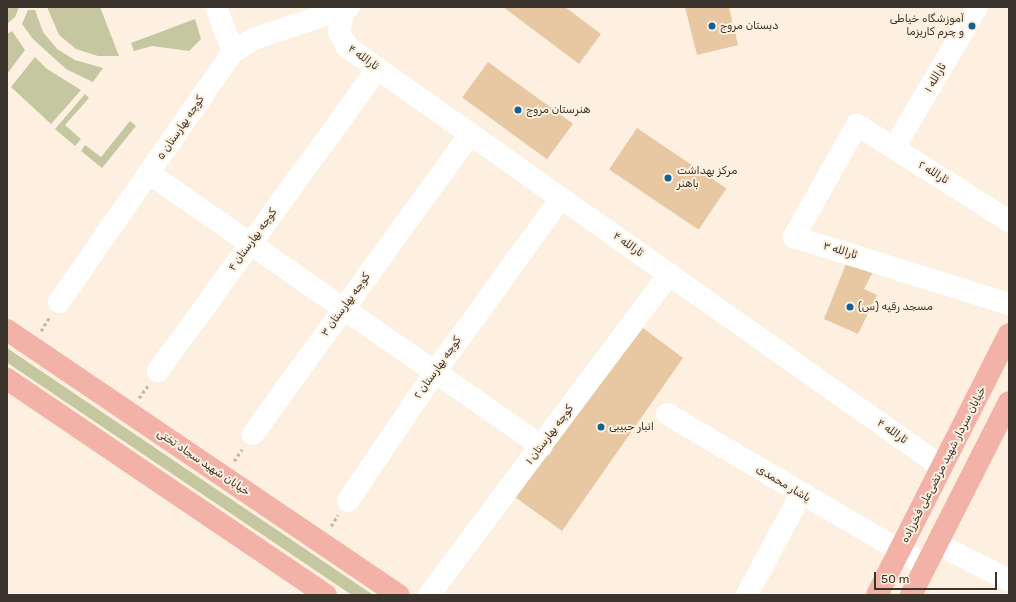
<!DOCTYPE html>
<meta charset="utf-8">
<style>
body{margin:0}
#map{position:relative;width:1016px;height:602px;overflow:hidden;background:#fdf0e0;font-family:Rubik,Cairo,sans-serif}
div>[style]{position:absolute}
.green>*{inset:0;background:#c4c79f;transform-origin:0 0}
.building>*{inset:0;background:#e8c8a2;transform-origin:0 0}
.path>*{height:2.5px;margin-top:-1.25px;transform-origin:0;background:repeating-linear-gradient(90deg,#c1b6a8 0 3px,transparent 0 6px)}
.minor>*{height:22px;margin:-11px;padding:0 11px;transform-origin:11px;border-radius:11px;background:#fff}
.major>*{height:22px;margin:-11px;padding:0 11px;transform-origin:11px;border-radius:11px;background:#f2b2a7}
.dots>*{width:11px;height:11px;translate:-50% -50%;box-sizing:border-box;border:2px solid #fdf0e0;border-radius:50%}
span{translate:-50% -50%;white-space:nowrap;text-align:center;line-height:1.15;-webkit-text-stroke:4px #fdf0e0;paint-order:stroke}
.poi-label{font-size:11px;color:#3a342c}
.right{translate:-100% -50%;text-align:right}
.left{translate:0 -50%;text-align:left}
.street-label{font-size:11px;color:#3a342c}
.frame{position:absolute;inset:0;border:8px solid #3a342c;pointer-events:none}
.scale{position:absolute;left:874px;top:572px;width:123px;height:18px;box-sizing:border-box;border:2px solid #3a342c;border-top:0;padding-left:5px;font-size:12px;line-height:14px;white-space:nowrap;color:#3a342c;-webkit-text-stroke:3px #fdf0e0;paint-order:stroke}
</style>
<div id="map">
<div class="green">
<i style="clip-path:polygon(7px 7px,19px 7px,15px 17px,7px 24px)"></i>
<i style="clip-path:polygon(47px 7px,100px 7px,119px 56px,98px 56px,76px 49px,59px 35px)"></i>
<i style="clip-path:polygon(28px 10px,35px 10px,43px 32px,57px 49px,75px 60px,103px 68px,93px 82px,66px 69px,33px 39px,22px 24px)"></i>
<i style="clip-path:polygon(195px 19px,201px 39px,189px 51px,152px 46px,134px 51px,131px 43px)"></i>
<i style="clip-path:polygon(12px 31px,25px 50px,7px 74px,7px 34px)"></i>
<i style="clip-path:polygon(35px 57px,47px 69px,81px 90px,51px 124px,11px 87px)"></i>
<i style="clip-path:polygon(85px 94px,89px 98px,65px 125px,81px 139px,75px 146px,55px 129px)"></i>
<i style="clip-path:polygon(130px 121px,136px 126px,102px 168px,81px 151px,85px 145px,101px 157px)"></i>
<i style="left:7px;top:348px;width:444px;height:12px;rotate:34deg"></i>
</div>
<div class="building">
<i style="clip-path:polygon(503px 7px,565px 7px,601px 34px,579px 64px)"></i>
<i style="clip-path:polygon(685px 7px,729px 7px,738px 45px,697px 55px)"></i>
<i style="left:488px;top:62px;width:105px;height:44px;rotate:36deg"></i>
<i style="left:637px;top:128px;width:108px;height:50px;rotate:34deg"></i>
<i style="clip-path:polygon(848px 259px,876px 266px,864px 289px,877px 295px,858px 334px,824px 319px)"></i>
<i style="clip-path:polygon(643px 328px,683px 358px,562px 531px,515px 497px)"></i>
</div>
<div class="path">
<i style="left:41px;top:331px;width:17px;rotate:-59deg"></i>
<i style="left:139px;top:398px;width:16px;rotate:-55deg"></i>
<i style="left:234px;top:461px;width:14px;rotate:-56deg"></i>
<i style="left:331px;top:526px;width:13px;rotate:-58deg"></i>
</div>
<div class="minor">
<i style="left:216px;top:7px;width:48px;rotate:69.3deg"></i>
<i style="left:344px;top:9px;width:24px;rotate:102deg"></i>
<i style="left:339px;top:32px;width:17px;rotate:62deg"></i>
<i style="left:347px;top:47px;width:728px;rotate:35.22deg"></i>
<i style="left:894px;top:148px;width:164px;rotate:-59.5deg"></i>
<i style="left:150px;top:174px;width:477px;rotate:34.8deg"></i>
<i style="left:1009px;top:221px;width:180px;rotate:-147.7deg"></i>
<i style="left:857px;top:125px;width:129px;rotate:119.4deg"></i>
<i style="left:794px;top:237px;width:225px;rotate:17.3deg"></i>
<i style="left:59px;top:302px;width:305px;rotate:-55.2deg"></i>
<i style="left:233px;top:52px;width:24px;rotate:-33deg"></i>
<i style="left:253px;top:39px;width:101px;rotate:-18.4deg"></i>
<i style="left:158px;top:371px;width:374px;rotate:-54deg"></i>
<i style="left:667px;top:414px;width:300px;rotate:30.4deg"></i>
<i style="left:253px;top:434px;width:370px;rotate:-54.1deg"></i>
<i style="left:348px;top:501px;width:156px;rotate:-56deg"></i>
<i style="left:435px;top:372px;width:215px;rotate:-54.1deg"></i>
<i style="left:937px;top:544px;width:80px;rotate:26.6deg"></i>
<i style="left:429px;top:595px;width:401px;rotate:-53.2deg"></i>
<i style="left:747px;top:595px;width:115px;rotate:-61.9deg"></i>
</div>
<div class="major">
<i style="left:7px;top:330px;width:473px;rotate:34.1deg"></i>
<i style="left:7px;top:379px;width:385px;rotate:34.1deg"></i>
<i style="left:877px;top:595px;width:292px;rotate:-63.2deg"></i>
<i style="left:911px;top:595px;width:216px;rotate:-63.1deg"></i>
</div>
<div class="dots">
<i style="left:712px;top:26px;background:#116193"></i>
<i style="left:972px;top:26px;background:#116193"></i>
<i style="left:518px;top:110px;background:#116193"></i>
<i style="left:668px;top:178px;background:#116193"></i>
<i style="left:850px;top:307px;background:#116193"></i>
<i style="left:601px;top:427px;background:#116193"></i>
</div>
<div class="poi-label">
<span class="right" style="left:964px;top:26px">آموزشگاه خیاطی<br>و چرم کاریزما</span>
<span class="left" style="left:720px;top:26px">دبستان مروج</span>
<span class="left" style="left:526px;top:110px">هنرستان مروج</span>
<span class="left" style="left:677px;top:178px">مرکز بهداشت<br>باهنر</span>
<span class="left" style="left:858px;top:307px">مسجد رقیه (س)</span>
<span class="left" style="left:609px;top:427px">انبار حبیبی</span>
</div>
<div class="street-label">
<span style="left:363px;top:58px;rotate:36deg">ثارالله ۴</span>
<span style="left:936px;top:78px;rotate:-60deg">ثارالله ۱</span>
<span style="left:181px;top:128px;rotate:-56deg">کوچه بهارستان ۵</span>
<span style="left:933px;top:173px;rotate:32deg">ثارالله ۲</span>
<span style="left:253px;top:240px;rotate:-54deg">کوچه بهارستان ۴</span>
<span style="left:628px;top:245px;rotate:35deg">ثارالله ۴</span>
<span style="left:840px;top:251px;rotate:17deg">ثارالله ۳</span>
<span style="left:346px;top:305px;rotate:-54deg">کوچه بهارستان ۳</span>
<span style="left:438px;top:368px;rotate:-55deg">کوچه بهارستان ۲</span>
<span style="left:892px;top:432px;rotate:35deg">ثارالله ۴</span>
<span style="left:550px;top:435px;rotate:-53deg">کوچه بهارستان ۱</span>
<span style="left:203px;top:463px;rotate:34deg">خیابان شهید سجاد تختی</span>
<span style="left:944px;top:465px;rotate:-63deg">خیابان سردار شهید مرتضی‌علی فخرزاده</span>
<span style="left:783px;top:484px;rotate:31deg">یاشار محمدی</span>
</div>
<div class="frame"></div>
<div class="scale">50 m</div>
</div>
